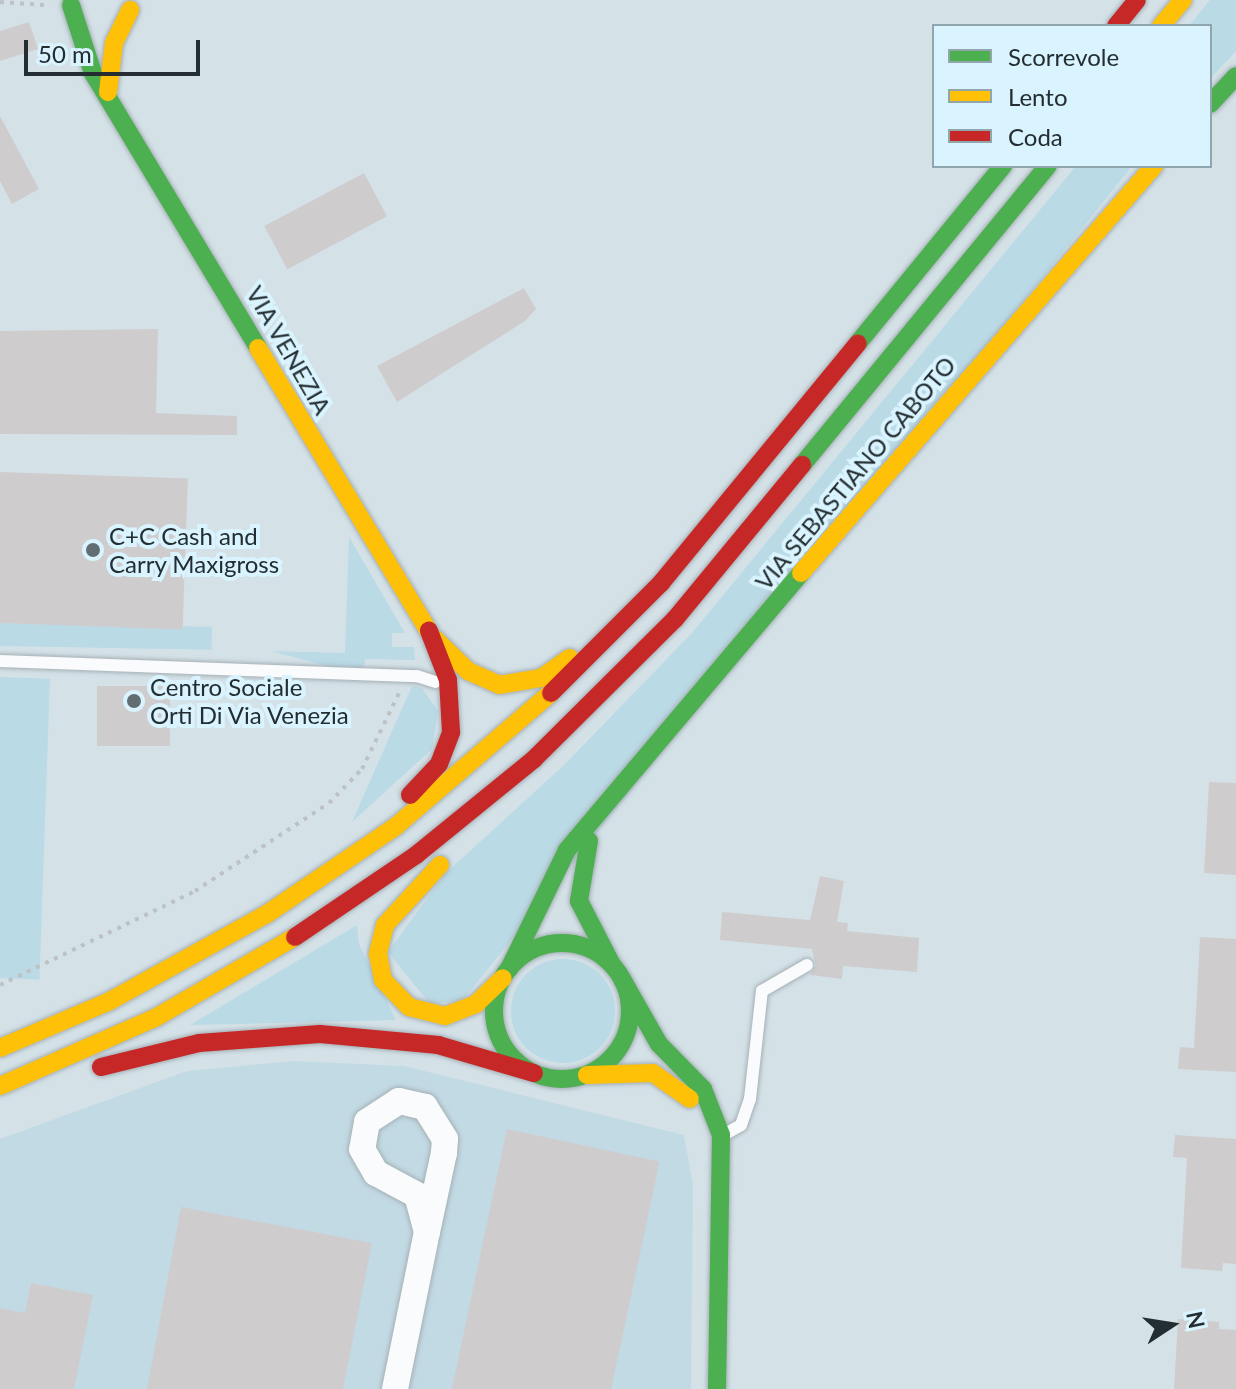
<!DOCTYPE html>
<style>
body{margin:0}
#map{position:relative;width:1236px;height:1389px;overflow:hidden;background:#d4e2e8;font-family:Lato,sans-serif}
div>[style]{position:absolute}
.built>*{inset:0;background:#c2dae4}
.green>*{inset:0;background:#badae6;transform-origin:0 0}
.round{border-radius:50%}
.building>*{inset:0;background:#cfccce;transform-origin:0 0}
.path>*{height:4px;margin-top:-2px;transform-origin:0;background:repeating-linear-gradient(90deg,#bec2c4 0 4px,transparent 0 10px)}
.roads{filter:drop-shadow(0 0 2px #a6b0b5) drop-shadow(0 0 2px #a6b0b5)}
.lane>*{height:12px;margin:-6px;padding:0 6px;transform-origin:6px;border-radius:6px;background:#f9fbfc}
.street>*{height:26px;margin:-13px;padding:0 13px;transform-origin:13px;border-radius:13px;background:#f9fbfc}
.fast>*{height:18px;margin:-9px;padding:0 9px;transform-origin:9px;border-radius:9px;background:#4caf50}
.fast>.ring{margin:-9px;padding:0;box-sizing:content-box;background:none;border:18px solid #4caf50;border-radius:50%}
.slow>*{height:18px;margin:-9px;padding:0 9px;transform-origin:9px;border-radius:9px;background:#ffc107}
.jam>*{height:18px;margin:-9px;padding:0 9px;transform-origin:9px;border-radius:9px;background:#c62828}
.dots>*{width:22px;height:22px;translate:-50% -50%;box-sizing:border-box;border:4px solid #d9f4fe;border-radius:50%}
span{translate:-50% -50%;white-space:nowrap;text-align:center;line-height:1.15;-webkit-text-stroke:8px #d9f4fe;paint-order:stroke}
.street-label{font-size:24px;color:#242e32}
.poi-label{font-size:24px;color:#242e32}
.left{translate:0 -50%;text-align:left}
.legend{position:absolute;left:932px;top:24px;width:280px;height:144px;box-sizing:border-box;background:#d9f4fe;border:2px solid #91a5ac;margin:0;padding:10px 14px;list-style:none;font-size:24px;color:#242e32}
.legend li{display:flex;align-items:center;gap:16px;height:40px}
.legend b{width:40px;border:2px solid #91a5ac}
.north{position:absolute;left:1132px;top:1285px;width:80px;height:80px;-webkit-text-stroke:6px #d9f4fe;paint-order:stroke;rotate:78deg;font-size:22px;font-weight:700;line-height:32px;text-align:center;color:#242e32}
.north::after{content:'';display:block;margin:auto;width:28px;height:36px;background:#242e32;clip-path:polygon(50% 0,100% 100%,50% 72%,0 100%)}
.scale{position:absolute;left:24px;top:40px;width:176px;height:36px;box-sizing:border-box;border:4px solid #242e32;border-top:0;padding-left:10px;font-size:24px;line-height:28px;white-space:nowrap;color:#242e32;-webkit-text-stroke:6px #d9f4fe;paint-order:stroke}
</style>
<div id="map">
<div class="built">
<i style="clip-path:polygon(293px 1061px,404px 1066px,684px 1135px,693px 1186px,691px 1389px,0 1389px,0 1139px,187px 1071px)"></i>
</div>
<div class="green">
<i style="clip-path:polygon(1210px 0,1236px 0,1236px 51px,1210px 79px,1210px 26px,1189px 26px)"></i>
<i style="clip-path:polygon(1076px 166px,1132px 166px,463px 1000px,430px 1004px,388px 952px,446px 873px,564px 765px,692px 633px)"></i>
<i style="clip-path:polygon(349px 537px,405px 633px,392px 633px,392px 647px,414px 647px,415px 660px,365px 659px,364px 670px,334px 668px,271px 651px,345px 653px)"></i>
<i style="left:0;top:623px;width:212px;height:23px;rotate:1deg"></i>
<i style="left:0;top:677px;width:50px;height:301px;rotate:2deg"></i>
<i style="clip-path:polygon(412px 686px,422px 688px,438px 711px,432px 749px,352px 822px)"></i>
<i style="clip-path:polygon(357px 925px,359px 944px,396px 1020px,190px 1025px)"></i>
<i class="round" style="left:511px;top:959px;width:104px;height:104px"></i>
</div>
<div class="building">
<i style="clip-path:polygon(29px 22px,38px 49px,0 61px,0 31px)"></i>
<i style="clip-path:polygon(0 116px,39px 189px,12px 204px,0 181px)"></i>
<i style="left:364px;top:173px;width:49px;height:113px;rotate:62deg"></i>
<i style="clip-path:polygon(524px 288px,536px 309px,525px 321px,397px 402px,377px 366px)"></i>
<i style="clip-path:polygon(158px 329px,156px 413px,237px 416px,237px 435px,0 434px,0 331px)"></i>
<i style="left:0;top:472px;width:188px;height:151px;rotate:2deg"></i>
<i style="left:97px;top:686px;width:73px;height:60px"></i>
<i style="clip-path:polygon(1209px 782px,1236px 783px,1236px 875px,1204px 873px)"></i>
<i style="clip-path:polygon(820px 876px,844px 881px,837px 922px,848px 923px,847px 931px,919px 938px,917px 972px,843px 966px,842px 979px,810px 975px,816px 966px,812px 949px,720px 940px,722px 912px,810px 920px)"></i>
<i style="clip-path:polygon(1200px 937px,1236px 939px,1236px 1072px,1178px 1069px,1180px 1047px,1194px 1048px)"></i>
<i style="left:507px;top:1129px;width:156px;height:266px;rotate:12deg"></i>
<i style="clip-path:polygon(1175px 1135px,1236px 1139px,1236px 1264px,1223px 1263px,1222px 1271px,1181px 1268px,1187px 1158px,1173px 1157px)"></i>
<i style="clip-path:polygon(181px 1207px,372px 1243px,343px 1389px,147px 1389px)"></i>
<i style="clip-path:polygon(31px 1283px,93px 1295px,74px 1389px,0 1389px,0 1308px,25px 1313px)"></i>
<i style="clip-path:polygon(1178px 1319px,1219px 1322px,1219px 1329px,1236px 1330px,1236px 1389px,1174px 1389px)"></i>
</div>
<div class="path">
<i style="left:0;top:2px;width:44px;rotate:3.9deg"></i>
<i style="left:0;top:985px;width:216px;rotate:-25.7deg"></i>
<i style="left:195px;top:891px;width:160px;rotate:-33.3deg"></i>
<i style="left:329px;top:803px;width:47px;rotate:-45.9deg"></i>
<i style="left:362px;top:769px;width:85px;rotate:-64deg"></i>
</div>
<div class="roads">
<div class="lane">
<i style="left:0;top:661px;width:417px;rotate:2.1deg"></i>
<i style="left:417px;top:676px;width:19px;rotate:18deg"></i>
<i style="left:725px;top:1134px;width:18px;rotate:-29deg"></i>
<i style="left:741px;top:1125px;width:28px;rotate:-71deg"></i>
<i style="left:750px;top:1099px;width:109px;rotate:-83.7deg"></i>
<i style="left:762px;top:991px;width:52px;rotate:-30deg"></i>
</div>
<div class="street">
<i style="left:395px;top:1389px;width:160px;rotate:-78.5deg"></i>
<i style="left:427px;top:1232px;width:81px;rotate:-77.9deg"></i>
<i style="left:444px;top:1153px;width:14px;rotate:-86deg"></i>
<i style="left:445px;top:1139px;width:38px;rotate:-122deg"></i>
<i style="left:425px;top:1107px;width:27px;rotate:-167deg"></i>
<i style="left:399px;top:1101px;width:38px;rotate:147deg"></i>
<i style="left:367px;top:1122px;width:27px;rotate:100deg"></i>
<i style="left:362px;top:1149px;width:28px;rotate:60deg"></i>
<i style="left:376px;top:1173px;width:47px;rotate:28.2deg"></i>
<i style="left:417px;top:1195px;width:38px;rotate:75deg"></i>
</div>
<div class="fast">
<i style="left:71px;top:5px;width:71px;rotate:72.1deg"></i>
<i style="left:93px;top:73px;width:321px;rotate:59deg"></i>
<i style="left:1210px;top:104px;width:38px;rotate:-47deg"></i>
<i style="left:858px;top:343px;width:229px;rotate:-50.7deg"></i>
<i style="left:802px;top:465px;width:387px;rotate:-50.6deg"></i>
<i style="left:589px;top:841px;width:61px;rotate:99.5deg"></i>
<i style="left:579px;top:901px;width:70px;rotate:62.7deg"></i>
<i class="ring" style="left:494px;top:943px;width:118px;height:118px"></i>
<i style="left:509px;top:969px;width:132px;rotate:-64deg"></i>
<i style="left:567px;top:850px;width:363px;rotate:-49.8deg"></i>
<i style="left:622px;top:979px;width:75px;rotate:60.4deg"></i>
<i style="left:659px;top:1044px;width:63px;rotate:45.6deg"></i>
<i style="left:703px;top:1089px;width:49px;rotate:68.6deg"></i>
<i style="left:721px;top:1135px;width:254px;rotate:90.9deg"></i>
</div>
<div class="slow">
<i style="left:1161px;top:26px;width:34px;rotate:-50deg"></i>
<i style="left:108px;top:92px;width:49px;rotate:-83deg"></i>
<i style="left:114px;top:43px;width:37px;rotate:-64deg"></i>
<i style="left:258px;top:348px;width:331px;rotate:58.9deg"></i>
<i style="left:801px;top:573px;width:539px;rotate:-49.06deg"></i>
<i style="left:435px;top:639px;width:46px;rotate:44.1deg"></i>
<i style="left:468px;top:671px;width:34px;rotate:24deg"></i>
<i style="left:499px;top:685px;width:43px;rotate:-9.5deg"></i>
<i style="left:541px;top:678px;width:35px;rotate:-35deg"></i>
<i style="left:440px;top:865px;width:81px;rotate:132.5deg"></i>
<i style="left:385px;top:925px;width:30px;rotate:104deg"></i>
<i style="left:378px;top:954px;width:26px;rotate:79deg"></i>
<i style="left:383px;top:980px;width:37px;rotate:46deg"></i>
<i style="left:409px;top:1007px;width:37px;rotate:14deg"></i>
<i style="left:445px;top:1016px;width:33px;rotate:-21deg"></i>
<i style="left:476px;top:1004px;width:37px;rotate:-44deg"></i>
<i style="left:0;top:1048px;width:117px;rotate:-23.1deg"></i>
<i style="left:108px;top:1002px;width:182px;rotate:-29deg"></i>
<i style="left:267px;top:914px;width:155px;rotate:-34.2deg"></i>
<i style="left:395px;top:827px;width:206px;rotate:-40.7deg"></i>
<i style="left:587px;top:1075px;width:66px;rotate:-1.7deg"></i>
<i style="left:653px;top:1073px;width:45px;rotate:35.1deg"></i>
<i style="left:0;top:1086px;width:169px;rotate:-23.7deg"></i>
<i style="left:155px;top:1018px;width:162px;rotate:-30.1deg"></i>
</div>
<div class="jam">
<i style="left:1116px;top:26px;width:33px;rotate:-51deg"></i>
<i style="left:551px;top:693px;width:156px;rotate:-45deg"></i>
<i style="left:661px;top:583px;width:310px;rotate:-50.6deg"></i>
<i style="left:410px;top:795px;width:42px;rotate:-46.9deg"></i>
<i style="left:439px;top:764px;width:34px;rotate:-69deg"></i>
<i style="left:451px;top:732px;width:52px;rotate:-93.3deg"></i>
<i style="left:448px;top:680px;width:53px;rotate:-111.2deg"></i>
<i style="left:295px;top:937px;width:146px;rotate:-34.1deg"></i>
<i style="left:416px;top:855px;width:152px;rotate:-39.1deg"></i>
<i style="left:534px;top:759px;width:199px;rotate:-44.8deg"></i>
<i style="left:675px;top:619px;width:200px;rotate:-50.5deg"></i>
<i style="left:101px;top:1067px;width:101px;rotate:-13.8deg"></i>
<i style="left:199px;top:1043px;width:121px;rotate:-4.3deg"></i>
<i style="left:320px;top:1034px;width:119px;rotate:5.3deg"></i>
<i style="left:438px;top:1045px;width:100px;rotate:16.3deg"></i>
</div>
</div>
<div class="dots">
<i style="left:93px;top:550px;background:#626d72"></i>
<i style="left:134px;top:701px;background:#626d72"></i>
</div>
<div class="street-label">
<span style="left:289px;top:350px;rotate:60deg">VIA VENEZIA</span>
<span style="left:855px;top:473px;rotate:-50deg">VIA SEBASTIANO CABOTO</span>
</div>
<div class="poi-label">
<span class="left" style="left:109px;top:550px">C+C Cash and<br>Carry Maxigross</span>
<span class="left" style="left:150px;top:701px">Centro Sociale<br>Orti Di Via Venezia</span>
</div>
<ul class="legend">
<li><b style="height:10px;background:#4caf50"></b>Scorrevole</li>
<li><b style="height:10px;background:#ffc107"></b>Lento</li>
<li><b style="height:10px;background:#c62828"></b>Coda</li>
</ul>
<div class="north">N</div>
<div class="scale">50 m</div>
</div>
